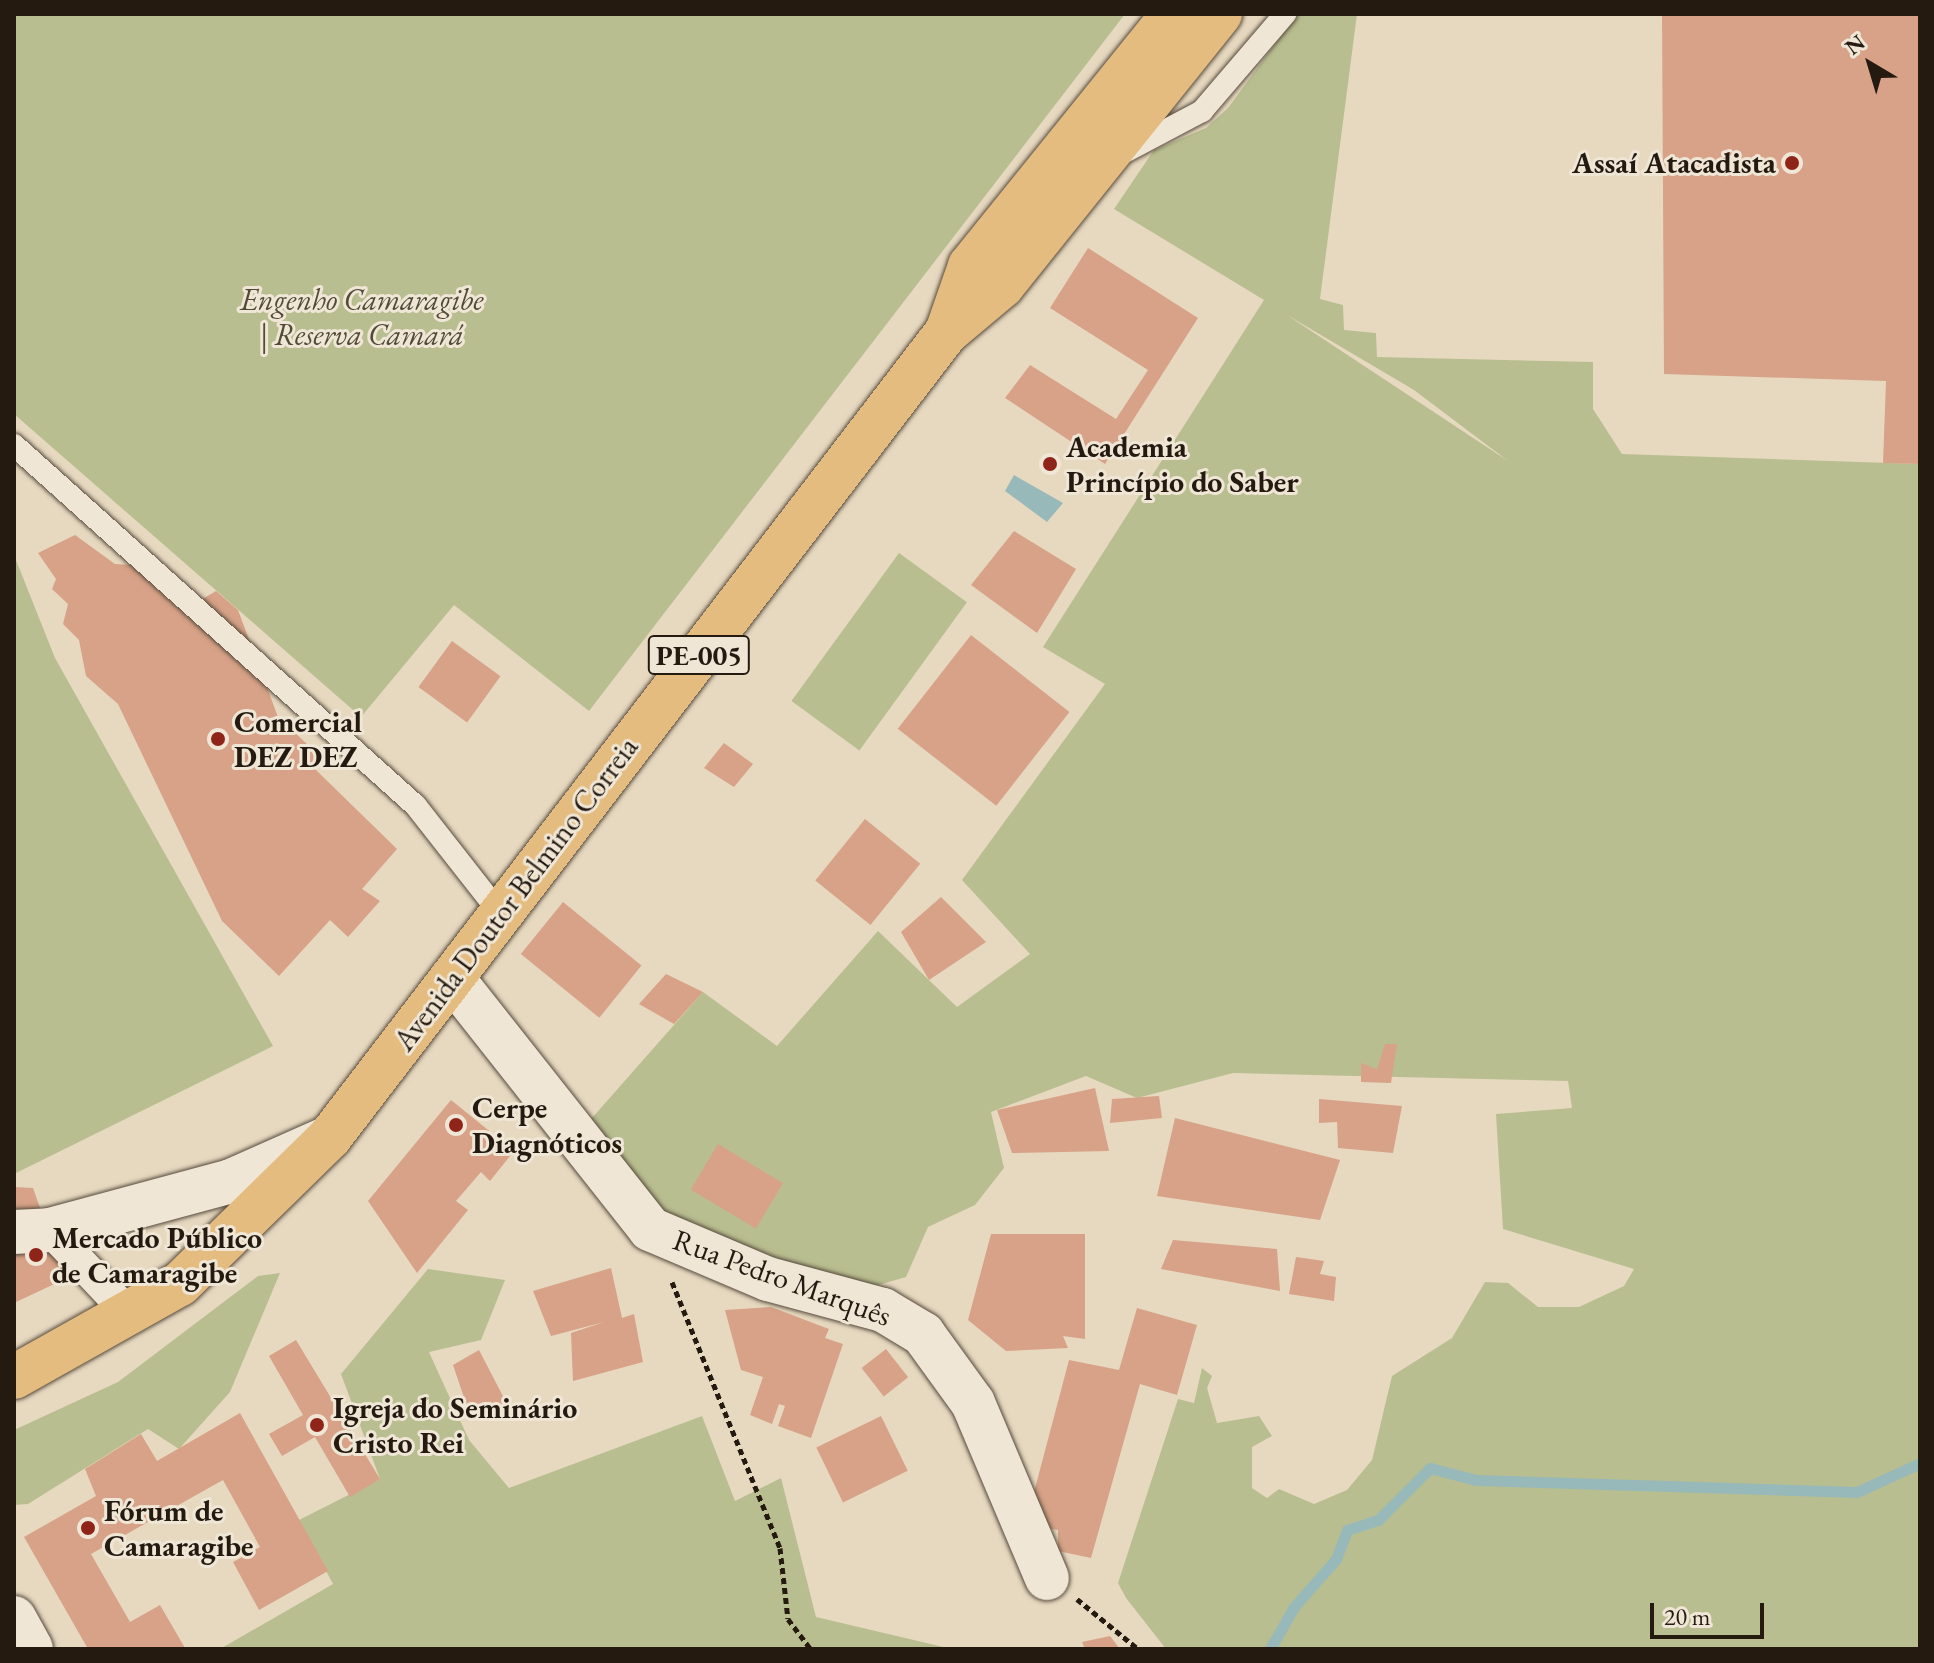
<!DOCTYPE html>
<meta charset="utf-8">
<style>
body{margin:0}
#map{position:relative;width:1934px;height:1663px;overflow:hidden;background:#e7d9c0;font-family:"EB Garamond",serif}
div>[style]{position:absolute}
.green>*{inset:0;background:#b9be90;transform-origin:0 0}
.water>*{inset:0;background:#98b9b9}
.stream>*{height:11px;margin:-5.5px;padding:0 5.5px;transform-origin:5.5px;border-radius:5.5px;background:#98b9b9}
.building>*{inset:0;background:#d7a287;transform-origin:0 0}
.path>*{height:5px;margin-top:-2.5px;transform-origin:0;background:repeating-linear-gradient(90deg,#251a10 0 6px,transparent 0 10px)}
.roads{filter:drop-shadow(0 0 2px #564a3c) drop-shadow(0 0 2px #564a3c)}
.service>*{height:22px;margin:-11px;padding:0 11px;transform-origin:11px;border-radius:11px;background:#efe6d6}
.pedestrian>*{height:32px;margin:-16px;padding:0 16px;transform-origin:16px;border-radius:16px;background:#efe6d6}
.minor>*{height:44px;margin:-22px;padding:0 22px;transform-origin:22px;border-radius:22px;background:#efe6d6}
.primary>*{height:44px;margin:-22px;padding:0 22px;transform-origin:22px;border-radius:22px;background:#e4bc80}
.dots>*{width:22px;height:22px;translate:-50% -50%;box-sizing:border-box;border:4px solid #efe6d6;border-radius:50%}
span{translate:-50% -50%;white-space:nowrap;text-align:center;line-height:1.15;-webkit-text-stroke:6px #efe6d6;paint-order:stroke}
.shield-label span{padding:2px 6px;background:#efe6d6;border:2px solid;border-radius:6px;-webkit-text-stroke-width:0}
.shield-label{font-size:28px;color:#251a10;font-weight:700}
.poi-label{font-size:30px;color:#251a10;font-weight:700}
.right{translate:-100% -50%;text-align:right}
.left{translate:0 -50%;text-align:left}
.park-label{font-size:30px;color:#514b36;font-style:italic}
.street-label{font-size:30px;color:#251a10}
.frame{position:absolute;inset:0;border:16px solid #251a10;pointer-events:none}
.north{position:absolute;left:1830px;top:24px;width:80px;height:80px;-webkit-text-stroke:6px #efe6d6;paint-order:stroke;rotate:322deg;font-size:22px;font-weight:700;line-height:32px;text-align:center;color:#251a10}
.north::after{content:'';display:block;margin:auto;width:28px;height:36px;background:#251a10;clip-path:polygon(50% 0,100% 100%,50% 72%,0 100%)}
.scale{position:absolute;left:1650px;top:1603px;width:114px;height:36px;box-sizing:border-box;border:4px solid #251a10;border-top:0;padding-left:10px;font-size:24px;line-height:28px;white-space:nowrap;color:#251a10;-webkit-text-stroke:6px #efe6d6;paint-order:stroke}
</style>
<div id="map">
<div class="green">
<i style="clip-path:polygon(14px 14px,1125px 14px,589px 711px,454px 605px,361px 717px,14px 414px)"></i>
<i style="clip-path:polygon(evenodd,1297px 14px,1357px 14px,1320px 299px,1343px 305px,1344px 330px,1376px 333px,1377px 357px,1593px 362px,1593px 409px,1622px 454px,1920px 464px,1920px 1649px,1166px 1649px,1126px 1598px,1118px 1583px,1178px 1399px,1194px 1403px,1202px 1368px,1212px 1376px,1207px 1388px,1217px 1423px,1259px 1416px,1272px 1436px,1252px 1447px,1252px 1488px,1267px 1498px,1279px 1489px,1314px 1504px,1347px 1490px,1372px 1460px,1392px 1376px,1452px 1338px,1485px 1282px,1508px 1283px,1538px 1307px,1579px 1307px,1624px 1286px,1634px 1269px,1503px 1229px,1496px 1114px,1572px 1108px,1568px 1081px,1233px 1073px,1137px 1098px,1086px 1076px,991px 1112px,1004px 1168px,975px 1205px,928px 1227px,906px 1277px,861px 1290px,650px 1229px,585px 1126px,703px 992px,777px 1046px,878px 931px,957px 1007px,1030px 954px,962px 880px,1105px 684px,1043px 647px,1264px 300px,1114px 209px,1154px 150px,1206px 128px,1228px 108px,1297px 14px,1287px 315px,1414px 390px,1508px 461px,1287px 315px)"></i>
<i style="left:899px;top:553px;width:84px;height:183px;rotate:36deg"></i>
<i style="clip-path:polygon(14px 555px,55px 658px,273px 1046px,14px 1174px)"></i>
<i style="clip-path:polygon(428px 1269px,505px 1280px,481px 1340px,429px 1352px,469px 1440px,509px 1488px,702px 1416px,735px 1501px,781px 1478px,816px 1617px,952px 1649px,220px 1649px,333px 1584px,299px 1520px,380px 1479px,341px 1374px)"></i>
<i style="clip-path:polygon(280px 1273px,230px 1392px,179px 1449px,148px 1429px,28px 1504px,14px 1505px,14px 1430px,118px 1382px,258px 1276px)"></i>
</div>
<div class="water">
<i style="clip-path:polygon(1014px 475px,1063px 503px,1047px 522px,1005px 491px)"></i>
</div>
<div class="stream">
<i style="left:1270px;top:1649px;width:48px;rotate:-60.3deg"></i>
<i style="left:1294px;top:1607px;width:64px;rotate:-48.8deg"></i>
<i style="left:1336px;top:1559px;width:31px;rotate:-69deg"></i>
<i style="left:1347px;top:1530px;width:33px;rotate:-18deg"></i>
<i style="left:1378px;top:1520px;width:74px;rotate:-45deg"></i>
<i style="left:1430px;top:1468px;width:48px;rotate:14.6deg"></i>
<i style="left:1476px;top:1480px;width:381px;rotate:1.8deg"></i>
<i style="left:1857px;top:1492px;width:69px;rotate:-24.7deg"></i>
</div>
<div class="building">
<i style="clip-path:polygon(1662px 14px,1920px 14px,1920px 464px,1883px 463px,1886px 381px,1664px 374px)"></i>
<i style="clip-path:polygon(1088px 248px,1198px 318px,1105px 464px,1005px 398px,1030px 365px,1116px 419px,1148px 370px,1050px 308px)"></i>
<i style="clip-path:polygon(1014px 531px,1076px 569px,1037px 633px,971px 585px)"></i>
<i style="clip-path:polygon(75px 535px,115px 564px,134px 565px,201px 600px,216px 591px,238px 610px,278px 717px,324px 760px,315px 769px,397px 849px,362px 889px,380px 901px,348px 937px,330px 920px,279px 976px,222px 921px,118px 704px,86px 676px,79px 640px,63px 624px,68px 604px,52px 589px,56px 579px,38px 553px)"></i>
<i style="left:971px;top:635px;width:125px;height:119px;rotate:38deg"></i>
<i style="left:452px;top:641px;width:60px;height:57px;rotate:36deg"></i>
<i style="clip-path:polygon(724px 743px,753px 764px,734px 787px,704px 768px)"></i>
<i style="left:865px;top:819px;width:71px;height:79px;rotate:39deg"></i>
<i style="clip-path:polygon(941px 897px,986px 942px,929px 980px,901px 932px)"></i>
<i style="left:563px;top:902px;width:101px;height:67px;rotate:39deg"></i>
<i style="clip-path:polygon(666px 974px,703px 992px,674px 1024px,639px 1004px)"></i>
<i style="clip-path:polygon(1385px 1044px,1397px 1044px,1391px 1083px,1361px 1082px,1361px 1063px,1377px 1069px)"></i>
<i style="clip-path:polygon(1095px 1088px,1109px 1151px,1012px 1153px,997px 1110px)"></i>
<i style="clip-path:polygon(1159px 1096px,1162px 1118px,1110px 1123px,1112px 1099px)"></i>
<i style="clip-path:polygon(1319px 1099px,1402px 1106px,1393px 1153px,1338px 1148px,1337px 1122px,1319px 1123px)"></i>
<i style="clip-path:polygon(451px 1100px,514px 1151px,490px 1181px,481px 1172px,456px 1201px,468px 1210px,417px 1273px,368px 1201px)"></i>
<i style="clip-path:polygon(1175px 1118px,1340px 1160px,1320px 1220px,1157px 1196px)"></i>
<i style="left:718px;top:1144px;width:76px;height:53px;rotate:31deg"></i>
<i style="clip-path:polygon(14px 1187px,33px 1188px,65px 1279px,14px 1303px)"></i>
<i style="clip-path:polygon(991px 1234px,1085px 1234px,1085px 1339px,1063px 1336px,1068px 1348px,1006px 1351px,968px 1320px)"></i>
<i style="clip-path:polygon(1173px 1240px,1277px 1249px,1280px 1291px,1161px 1269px)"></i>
<i style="clip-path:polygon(1296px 1257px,1324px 1261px,1320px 1274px,1336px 1277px,1334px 1301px,1289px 1294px)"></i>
<i style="clip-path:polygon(611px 1268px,622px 1318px,634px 1314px,643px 1362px,573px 1381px,571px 1333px,604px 1322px,551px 1336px,533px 1291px)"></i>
<i style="clip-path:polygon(771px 1307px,829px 1329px,825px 1338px,843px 1344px,811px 1438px,778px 1426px,785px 1406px,779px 1404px,772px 1424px,750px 1415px,763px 1377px,741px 1370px,725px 1310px)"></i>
<i style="clip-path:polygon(1137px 1308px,1197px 1325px,1177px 1395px,1140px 1384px,1091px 1558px,1058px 1551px,1058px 1530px,1034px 1526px,1033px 1496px,1069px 1360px,1119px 1370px)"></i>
<i style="clip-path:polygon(296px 1340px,380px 1479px,350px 1497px,315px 1437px,282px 1456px,269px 1434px,303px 1415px,269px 1356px)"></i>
<i style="left:886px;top:1349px;width:36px;height:31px;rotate:52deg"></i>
<i style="clip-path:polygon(479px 1350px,506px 1402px,472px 1421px,453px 1365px)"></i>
<i style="clip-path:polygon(240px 1413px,328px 1571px,259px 1610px,233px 1562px,260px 1547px,223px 1480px,91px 1554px,130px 1622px,160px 1605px,185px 1648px,88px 1649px,24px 1537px,96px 1496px,85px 1469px,141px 1434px,157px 1461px)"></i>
<i style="left:881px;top:1416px;width:61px;height:72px;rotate:64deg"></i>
<i style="clip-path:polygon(1110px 1636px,1120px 1649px,1085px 1649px,1082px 1642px)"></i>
</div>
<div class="path">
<i style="left:672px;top:1282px;width:287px;rotate:67.9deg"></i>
<i style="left:780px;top:1548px;width:71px;rotate:83.6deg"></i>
<i style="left:788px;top:1619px;width:38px;rotate:53deg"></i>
<i style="left:1077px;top:1599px;width:79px;rotate:39.3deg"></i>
</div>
<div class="roads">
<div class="service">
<i style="left:1119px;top:155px;width:94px;rotate:-27.9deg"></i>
<i style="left:1202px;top:111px;width:128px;rotate:-49.4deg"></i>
<i style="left:14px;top:445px;width:540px;rotate:41.92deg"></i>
<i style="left:416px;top:806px;width:136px;rotate:51.9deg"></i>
</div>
<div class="pedestrian">
<i style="left:50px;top:1230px;width:118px;rotate:46.7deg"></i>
</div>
<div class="minor">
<i style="left:452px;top:978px;width:320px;rotate:51.7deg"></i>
<i style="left:650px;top:1229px;width:128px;rotate:23deg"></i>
<i style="left:768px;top:1279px;width:119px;rotate:15.1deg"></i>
<i style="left:883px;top:1310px;width:47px;rotate:31deg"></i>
<i style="left:923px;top:1334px;width:85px;rotate:54.1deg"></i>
<i style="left:973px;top:1403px;width:190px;rotate:67.1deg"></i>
<i style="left:14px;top:1232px;width:36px;rotate:-3deg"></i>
<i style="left:50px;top:1230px;width:188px;rotate:-15.1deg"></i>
<i style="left:231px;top:1181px;width:106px;rotate:-23.9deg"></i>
<i style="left:14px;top:1618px;width:35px;rotate:61deg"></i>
</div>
<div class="primary">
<i style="left:947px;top:332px;width:70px;rotate:-70.8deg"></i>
<i style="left:970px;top:266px;width:324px;rotate:-51.1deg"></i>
<i style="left:14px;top:1377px;width:190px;rotate:-29.3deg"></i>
<i style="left:180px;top:1284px;width:210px;rotate:-44.4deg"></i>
<i style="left:330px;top:1137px;width:1013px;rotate:-52.54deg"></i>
<i style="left:946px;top:333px;width:73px;rotate:-40deg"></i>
<i style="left:1002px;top:286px;width:349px;rotate:-51.3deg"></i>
</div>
</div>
<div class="dots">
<i style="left:1792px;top:163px;background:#8f2418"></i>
<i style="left:1050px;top:464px;background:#8f2418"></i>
<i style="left:218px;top:739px;background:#8f2418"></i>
<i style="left:456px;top:1125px;background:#8f2418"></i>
<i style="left:36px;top:1255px;background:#8f2418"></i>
<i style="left:317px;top:1425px;background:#8f2418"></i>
<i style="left:88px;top:1528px;background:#8f2418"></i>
</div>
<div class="shield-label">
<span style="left:699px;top:655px">PE-005</span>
</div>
<div class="poi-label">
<span class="right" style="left:1776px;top:163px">Assaí Atacadista</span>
<span class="left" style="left:1066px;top:464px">Academia<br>Princípio do Saber</span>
<span class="left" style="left:234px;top:739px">Comercial<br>DEZ DEZ</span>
<span class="left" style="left:472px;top:1125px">Cerpe<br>Diagnóticos</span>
<span class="left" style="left:52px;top:1255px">Mercado Público<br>de Camaragibe</span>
<span class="left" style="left:333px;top:1425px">Igreja do Seminário<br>Cristo Rei</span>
<span class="left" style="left:104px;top:1528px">Fórum de<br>Camaragibe</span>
</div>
<div class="park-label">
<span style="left:362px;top:317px">Engenho Camaragibe<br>| Reserva Camará</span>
</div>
<div class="street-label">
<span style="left:516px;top:894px;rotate:-53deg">Avenida Doutor Belmino Correia</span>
<span style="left:782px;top:1278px;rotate:20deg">Rua Pedro Marquês</span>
</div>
<div class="frame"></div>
<div class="north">N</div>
<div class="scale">20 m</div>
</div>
